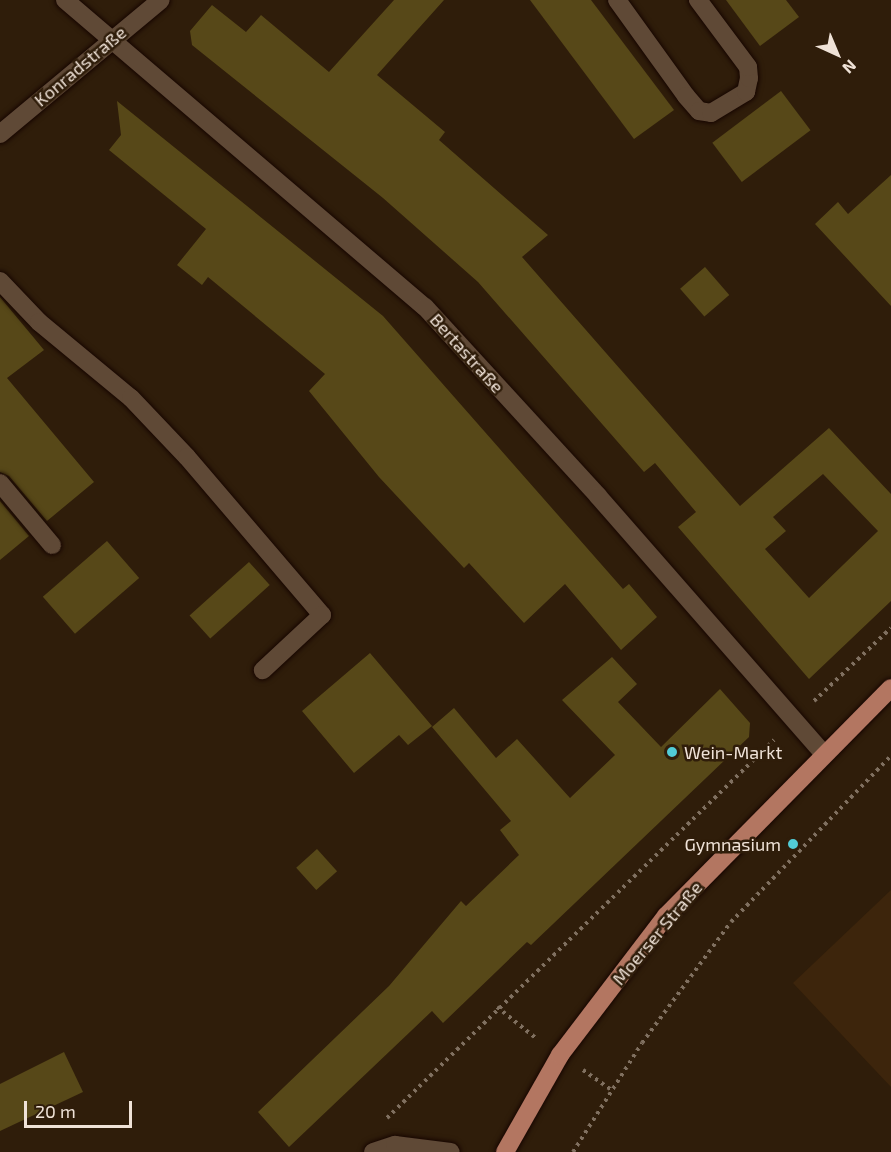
<!DOCTYPE html>
<meta charset="utf-8">
<style>
body{margin:0}
#map{position:relative;width:891px;height:1152px;overflow:hidden;background:#2f1d0a;font-family:"Exo 2",sans-serif}
div>[style]{position:absolute}
.built>*{inset:0;background:#3d250c}
.building>*{inset:0;background:#574818;transform-origin:0 0}
.path>*{height:4px;margin-top:-2px;transform-origin:0;background:repeating-linear-gradient(90deg,#807060 0 3px,transparent 0 7.5px)}
.roads{filter:drop-shadow(0 0 2px #170600) drop-shadow(0 0 2px #170600)}
.minor>*{height:18px;margin:-9px;padding:0 9px;transform-origin:9px;border-radius:9px;background:#5f4936}
.major>*{height:18px;margin:-9px;padding:0 9px;transform-origin:9px;border-radius:9px;background:#b37661}
.dots>*{width:16px;height:16px;translate:-50% -50%;box-sizing:border-box;border:3px solid #2f1d0a;border-radius:50%}
span{translate:-50% -50%;white-space:nowrap;text-align:center;line-height:1.15;-webkit-text-stroke:5px #2f1d0a;paint-order:stroke}
.street-label{font-size:18px;color:#efe2d7}
.poi-label{font-size:18px;color:#efe2d7}
.left{translate:0 -50%;text-align:left}
.right{translate:-100% -50%;text-align:right}
.north{position:absolute;left:807px;top:24px;width:60px;height:60px;-webkit-text-stroke:4px #2f1d0a;paint-order:stroke;rotate:136deg;font-size:16px;font-weight:700;line-height:24px;text-align:center;color:#efe2d7}
.north::after{content:'';display:block;margin:auto;width:21px;height:27px;background:#efe2d7;clip-path:polygon(50% 0,100% 100%,50% 72%,0 100%)}
.scale{position:absolute;left:24px;top:1101px;width:108px;height:27px;box-sizing:border-box;border:3px solid #efe2d7;border-top:0;padding-left:8px;font-size:18px;line-height:21px;white-space:nowrap;color:#efe2d7;-webkit-text-stroke:4px #2f1d0a;paint-order:stroke}
</style>
<div id="map">
<div class="built">
<i style="clip-path:polygon(891px 890px,891px 1087px,793px 983px)"></i>
</div>
<div class="building">
<i style="clip-path:polygon(evenodd,394px 0,444px 0,377px 75px,445px 132px,439px 140px,548px 235px,522px 257px,740px 506px,829px 428px,891px 494px,891px 601px,809px 679px,678px 527px,696px 512px,655px 463px,644px 472px,478px 282px,383px 198px,192px 45px,190px 31px,212px 5px,246px 32px,261px 15px,329px 72px,394px 0,823px 474px,878px 531px,809px 598px,765px 549px,786px 531px,773px 517px,823px 474px)"></i>
<i style="clip-path:polygon(530px 0,591px 0,674px 110px,634px 139px)"></i>
<i style="clip-path:polygon(726px 0,786px 0,799px 17px,760px 46px)"></i>
<i style="left:781px;top:91px;width:49px;height:86px;rotate:53deg"></i>
<i style="clip-path:polygon(117px 101px,383px 316px,623px 589px,629px 584px,657px 617px,621px 650px,565px 584px,524px 623px,469px 563px,464px 568px,379px 477px,309px 391px,325px 374px,208px 277px,202px 285px,177px 265px,206px 229px,109px 150px,121px 135px)"></i>
<i style="clip-path:polygon(891px 175px,891px 306px,815px 224px,838px 202px,848px 214px)"></i>
<i style="left:705px;top:267px;width:37px;height:33px;rotate:49deg"></i>
<i style="clip-path:polygon(0 297px,44px 350px,7px 378px,94px 482px,47px 521px,9px 476px,0 472px)"></i>
<i style="clip-path:polygon(0 501px,29px 536px,0 560px)"></i>
<i style="left:107px;top:541px;width:49px;height:85px;rotate:49deg"></i>
<i style="left:249px;top:562px;width:31px;height:80px;rotate:48deg"></i>
<i style="clip-path:polygon(370px 653px,432px 726px,408px 745px,399px 735px,354px 773px,302px 711px)"></i>
<i style="clip-path:polygon(612px 657px,637px 684px,618px 702px,661px 747px,720px 689px,750px 723px,749px 737px,531px 945px,527px 942px,443px 1023px,432px 1011px,289px 1147px,258px 1112px,389px 986px,461px 901px,466px 906px,519px 855px,500px 830px,511px 821px,432px 727px,454px 708px,496px 758px,517px 739px,570px 798px,615px 755px,562px 700px)"></i>
<i style="left:317px;top:849px;width:30px;height:28px;rotate:48deg"></i>
<i style="clip-path:polygon(64px 1052px,83px 1092px,0 1131px,0 1084px)"></i>
</div>
<div class="path">
<i style="left:814px;top:701px;width:106px;rotate:-43.5deg"></i>
<i style="left:497px;top:1007px;width:51px;rotate:38.7deg"></i>
<i style="left:583px;top:1070px;width:35px;rotate:35deg"></i>
<i style="left:387px;top:1118px;width:541px;rotate:-44.33deg"></i>
<i style="left:573px;top:1152px;width:129px;rotate:-57.7deg"></i>
<i style="left:642px;top:1043px;width:150px;rotate:-53.7deg"></i>
<i style="left:731px;top:922px;width:231px;rotate:-46.1deg"></i>
</div>
<div class="roads">
<div class="minor">
<i style="left:65px;top:0;width:473px;rotate:40.5deg"></i>
<i style="left:425px;top:307px;width:256px;rotate:47.5deg"></i>
<i style="left:598px;top:496px;width:342px;rotate:48.8deg"></i>
<i style="left:617px;top:0;width:118px;rotate:54.3deg"></i>
<i style="left:686px;top:96px;width:20px;rotate:49deg"></i>
<i style="left:699px;top:111px;width:12px;rotate:9deg"></i>
<i style="left:711px;top:113px;width:41px;rotate:-31deg"></i>
<i style="left:746px;top:92px;width:14px;rotate:-78deg"></i>
<i style="left:749px;top:78px;width:11px;rotate:-95deg"></i>
<i style="left:748px;top:67px;width:84px;rotate:-126.7deg"></i>
<i style="left:0;top:134px;width:209px;rotate:-39.8deg"></i>
<i style="left:0;top:281px;width:57px;rotate:46.4deg"></i>
<i style="left:39px;top:322px;width:119px;rotate:39.6deg"></i>
<i style="left:131px;top:398px;width:81px;rotate:46.5deg"></i>
<i style="left:187px;top:457px;width:208px;rotate:49.5deg"></i>
<i style="left:322px;top:615px;width:81px;rotate:137deg"></i>
<i style="left:0;top:483px;width:81px;rotate:50deg"></i>
<i style="left:373px;top:1152px;width:23px;rotate:-18deg"></i>
<i style="left:395px;top:1145px;width:56px;rotate:7.1deg"></i>
</div>
<div class="major">
<i style="left:505px;top:1152px;width:112px;rotate:-60.4deg"></i>
<i style="left:560px;top:1055px;width:175px;rotate:-52.7deg"></i>
<i style="left:666px;top:916px;width:320px;rotate:-45.4deg"></i>
</div>
</div>
<div class="dots">
<i style="left:672px;top:752px;background:#52ccd6"></i>
<i style="left:793px;top:844px;background:#52ccd6"></i>
</div>
<div class="street-label">
<span style="left:80px;top:66px;rotate:-40deg">Konradstraße</span>
<span style="left:467px;top:353px;rotate:48deg">Bertastraße</span>
<span style="left:657px;top:933px;rotate:-50deg">Moerser Straße</span>
</div>
<div class="poi-label">
<span class="left" style="left:684px;top:752px">Wein-Markt</span>
<span class="right" style="left:781px;top:844px">Gymnasium</span>
</div>
<div class="north">N</div>
<div class="scale">20 m</div>
</div>
